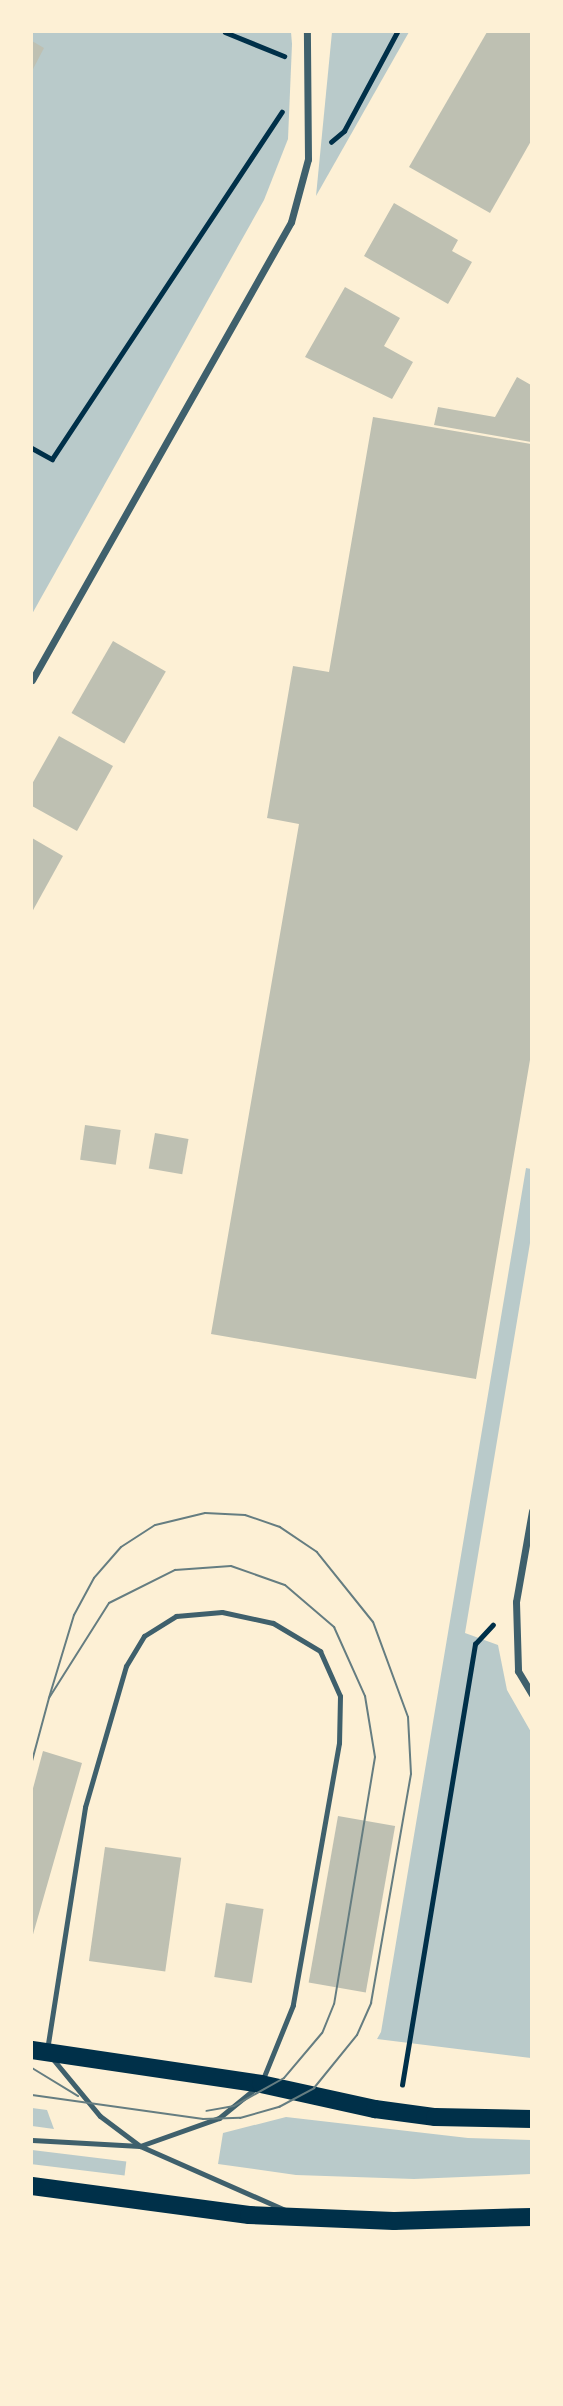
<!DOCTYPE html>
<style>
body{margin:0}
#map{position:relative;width:563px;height:2406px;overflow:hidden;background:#fdf0d5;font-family:"Golos Text",sans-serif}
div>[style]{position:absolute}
.green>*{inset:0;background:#b9caca;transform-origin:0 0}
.building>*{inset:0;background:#bec0b2;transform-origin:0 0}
.path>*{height:4.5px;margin:-2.25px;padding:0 2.25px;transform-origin:2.25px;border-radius:2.25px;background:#003049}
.service>*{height:5px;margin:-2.5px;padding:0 2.5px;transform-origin:2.5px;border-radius:2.5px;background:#3f606c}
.minor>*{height:7px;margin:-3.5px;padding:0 3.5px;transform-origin:3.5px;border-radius:3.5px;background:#3f606c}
.primary>*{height:18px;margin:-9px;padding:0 9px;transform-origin:9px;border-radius:9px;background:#003049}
.tram>*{height:2px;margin:-1px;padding:0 1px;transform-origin:1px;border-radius:1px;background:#657d81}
span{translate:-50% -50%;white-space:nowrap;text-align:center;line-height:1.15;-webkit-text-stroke:7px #fdf0d5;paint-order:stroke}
.frame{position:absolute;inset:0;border:33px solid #fdf0d5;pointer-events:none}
</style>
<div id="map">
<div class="green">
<i style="clip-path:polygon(32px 32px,291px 32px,292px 44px,288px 139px,264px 200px,32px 614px)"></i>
<i style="clip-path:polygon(332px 32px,409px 32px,316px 196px)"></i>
<i style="clip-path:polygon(526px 1168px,531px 1169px,531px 1237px,465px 1633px,498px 1645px,507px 1690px,531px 1732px,531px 2058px,377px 2039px,381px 2032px)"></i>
<i style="clip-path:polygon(32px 2108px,47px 2110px,54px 2129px,32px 2126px)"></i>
<i style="clip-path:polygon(286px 2117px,468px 2138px,531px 2140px,531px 2174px,414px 2179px,296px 2175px,218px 2164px,223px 2133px)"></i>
<i style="left:32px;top:2150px;width:95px;height:14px;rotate:7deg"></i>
</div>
<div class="building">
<i style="clip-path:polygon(487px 32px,531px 32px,531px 141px,490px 213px,409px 167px)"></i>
<i style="clip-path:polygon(32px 41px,44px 48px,32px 71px)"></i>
<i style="clip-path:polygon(394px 203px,458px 240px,452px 251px,472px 262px,448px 304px,364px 256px)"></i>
<i style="clip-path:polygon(345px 287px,400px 318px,384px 346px,413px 362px,392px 399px,305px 357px)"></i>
<i style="clip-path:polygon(517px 377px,531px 385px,531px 442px,434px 425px,438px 407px,495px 417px)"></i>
<i style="clip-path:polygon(373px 417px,531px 444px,531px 1054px,476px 1379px,211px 1334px,299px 824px,267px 818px,293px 666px,329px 672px)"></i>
<i style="left:113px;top:641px;width:61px;height:83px;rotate:30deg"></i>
<i style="clip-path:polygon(59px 736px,113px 766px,77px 831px,32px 806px,32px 784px)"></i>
<i style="clip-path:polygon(32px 838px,63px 856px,32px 912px)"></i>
<i style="left:85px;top:1125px;width:36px;height:35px;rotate:8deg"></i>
<i style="left:155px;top:1133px;width:34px;height:36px;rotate:10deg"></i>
<i style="clip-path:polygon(43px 1751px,82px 1763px,32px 1938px,32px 1792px)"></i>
<i style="left:338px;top:1816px;width:58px;height:169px;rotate:10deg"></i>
<i style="left:105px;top:1847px;width:77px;height:115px;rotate:8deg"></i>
<i style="left:226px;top:1903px;width:38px;height:75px;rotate:9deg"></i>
</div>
<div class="path">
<i style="left:225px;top:32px;width:64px;rotate:22.1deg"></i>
<i style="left:331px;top:142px;width:17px;rotate:-40deg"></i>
<i style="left:344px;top:131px;width:112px;rotate:-61.8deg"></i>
<i style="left:32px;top:448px;width:23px;rotate:29deg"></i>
<i style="left:52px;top:459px;width:416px;rotate:-56.5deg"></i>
<i style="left:402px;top:2085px;width:447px;rotate:-80.6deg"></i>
<i style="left:475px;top:1644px;width:26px;rotate:-47deg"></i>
</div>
<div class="service">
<i style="left:47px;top:2050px;width:246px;rotate:-81.1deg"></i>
<i style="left:85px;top:1807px;width:147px;rotate:-73.8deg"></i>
<i style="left:126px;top:1666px;width:35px;rotate:-59deg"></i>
<i style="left:144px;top:1636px;width:38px;rotate:-32deg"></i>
<i style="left:176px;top:1616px;width:46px;rotate:-5deg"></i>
<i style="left:222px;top:1612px;width:52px;rotate:12.2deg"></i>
<i style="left:273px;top:1623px;width:55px;rotate:30.8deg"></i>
<i style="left:320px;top:1651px;width:49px;rotate:66deg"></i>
<i style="left:340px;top:1696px;width:47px;rotate:91.2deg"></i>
<i style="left:339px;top:1743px;width:266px;rotate:100deg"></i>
<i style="left:293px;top:2005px;width:80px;rotate:112.1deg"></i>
<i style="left:52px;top:2058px;width:75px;rotate:50.4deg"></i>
<i style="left:100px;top:2116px;width:50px;rotate:36.9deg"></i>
<i style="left:140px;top:2146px;width:158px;rotate:23.8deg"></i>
<i style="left:32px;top:2140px;width:108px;rotate:3.2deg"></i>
<i style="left:140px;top:2146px;width:84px;rotate:-19.5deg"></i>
<i style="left:219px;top:2118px;width:49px;rotate:-39.2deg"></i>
</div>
<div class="minor">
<i style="left:32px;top:680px;width:526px;rotate:-60.51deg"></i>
<i style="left:291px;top:222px;width:65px;rotate:-74.9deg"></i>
<i style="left:308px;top:159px;width:127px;rotate:-90.5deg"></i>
<i style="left:532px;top:1511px;width:92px;rotate:100deg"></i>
<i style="left:516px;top:1602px;width:69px;rotate:88.3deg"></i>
<i style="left:518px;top:1671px;width:27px;rotate:59deg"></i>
</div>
<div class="primary">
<i style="left:32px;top:2050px;width:232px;rotate:8.4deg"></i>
<i style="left:261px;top:2084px;width:117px;rotate:12.4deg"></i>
<i style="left:375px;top:2109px;width:61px;rotate:7.6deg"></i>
<i style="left:435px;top:2117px;width:97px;rotate:1.2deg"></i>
<i style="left:32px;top:2186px;width:219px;rotate:7.6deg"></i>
<i style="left:249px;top:2215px;width:145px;rotate:2.4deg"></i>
<i style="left:394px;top:2221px;width:138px;rotate:-1.7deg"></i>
</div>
<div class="tram">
<i style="left:32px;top:1761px;width:65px;rotate:-74.9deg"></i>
<i style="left:49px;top:1698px;width:112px;rotate:-57.7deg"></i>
<i style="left:109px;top:1603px;width:74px;rotate:-26.6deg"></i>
<i style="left:175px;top:1570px;width:56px;rotate:-4.1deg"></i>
<i style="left:231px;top:1566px;width:57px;rotate:19.4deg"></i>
<i style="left:285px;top:1585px;width:65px;rotate:40.6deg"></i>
<i style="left:334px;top:1627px;width:76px;rotate:65.8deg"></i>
<i style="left:365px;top:1696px;width:62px;rotate:80.7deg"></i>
<i style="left:375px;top:1757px;width:250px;rotate:99.4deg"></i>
<i style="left:334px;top:2004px;width:31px;rotate:112deg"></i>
<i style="left:322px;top:2033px;width:59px;rotate:130.2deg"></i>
<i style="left:284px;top:2078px;width:57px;rotate:150.8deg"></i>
<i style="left:234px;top:2106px;width:28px;rotate:170deg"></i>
<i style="left:32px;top:2068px;width:54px;rotate:31.3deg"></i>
<i style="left:32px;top:2095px;width:173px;rotate:8deg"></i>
<i style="left:203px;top:2119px;width:37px;rotate:-2deg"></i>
<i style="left:240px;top:2118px;width:41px;rotate:-15.8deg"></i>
<i style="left:279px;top:2107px;width:40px;rotate:-28deg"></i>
<i style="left:314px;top:2088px;width:68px;rotate:-50.9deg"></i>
<i style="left:357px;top:2035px;width:35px;rotate:-66deg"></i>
<i style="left:371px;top:2003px;width:232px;rotate:-80.1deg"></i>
<i style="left:411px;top:1774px;width:57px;rotate:-93deg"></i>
<i style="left:408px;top:1717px;width:101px;rotate:-110.2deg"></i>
<i style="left:373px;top:1622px;width:90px;rotate:-128.7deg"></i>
<i style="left:317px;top:1552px;width:45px;rotate:-146deg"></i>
<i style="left:280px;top:1527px;width:37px;rotate:-161deg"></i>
<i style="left:245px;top:1515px;width:40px;rotate:-177.1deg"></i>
<i style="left:205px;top:1513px;width:51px;rotate:166.5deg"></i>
<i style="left:155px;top:1525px;width:40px;rotate:147.1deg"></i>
<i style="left:121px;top:1547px;width:41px;rotate:131.1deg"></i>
<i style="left:94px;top:1578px;width:42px;rotate:118.4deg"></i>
<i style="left:74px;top:1615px;width:87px;rotate:106.8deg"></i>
</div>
<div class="frame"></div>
</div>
